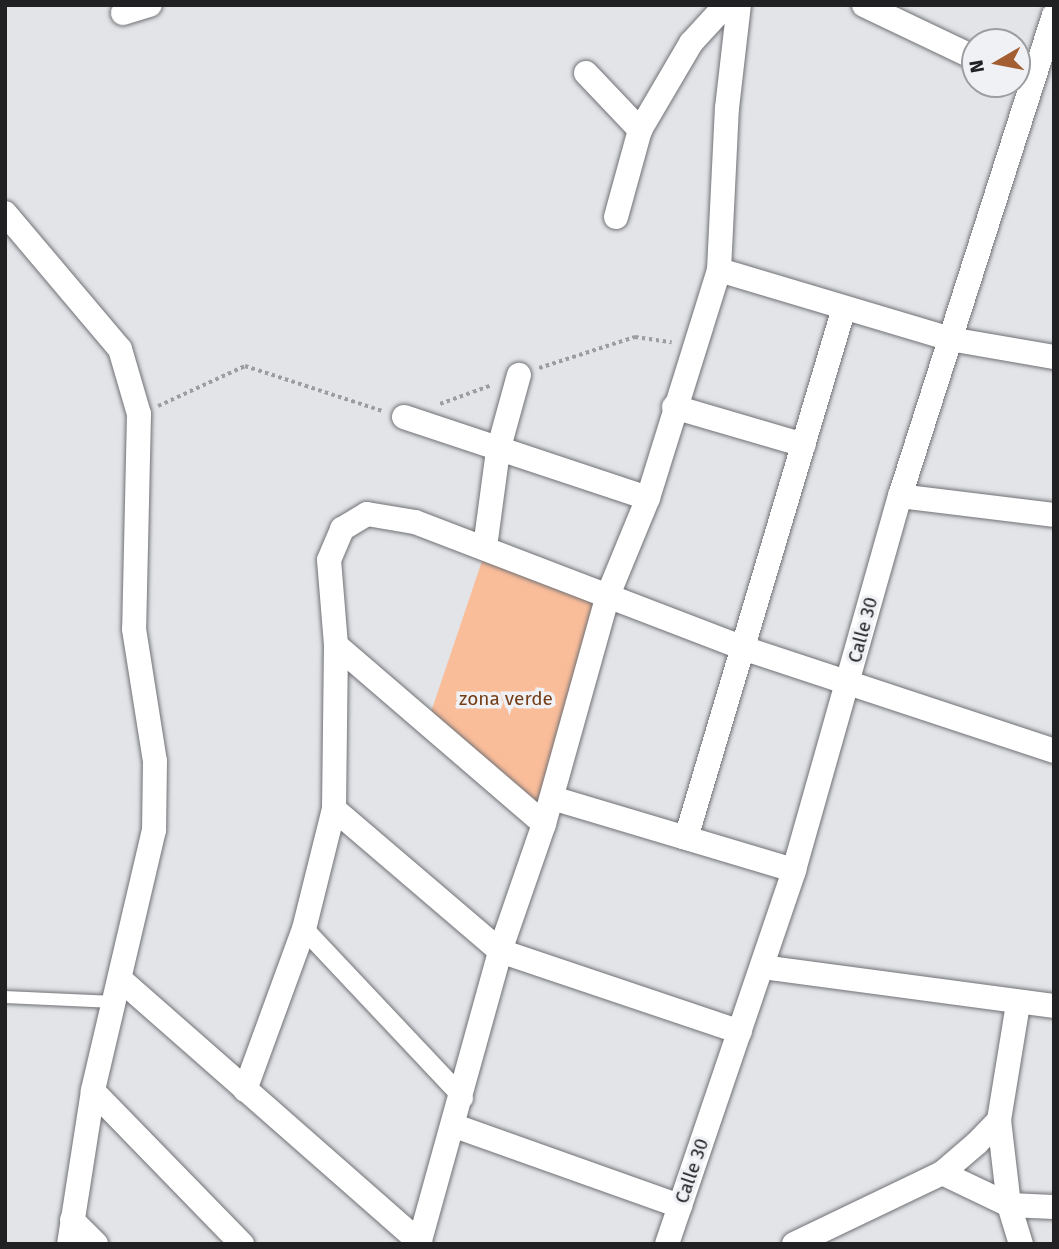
<!DOCTYPE html>
<style>
body{margin:0}
#map{position:relative;width:1059px;height:1249px;overflow:hidden;background:#e2e4e8;font-family:"Fira Sans",sans-serif}
div>[style]{position:absolute}
.green>*{inset:0;background:#fabd9a}
.path>*{height:3.5px;margin-top:-1.75px;transform-origin:0;background:repeating-linear-gradient(90deg,#9c9da1 0 3.5px,transparent 0 7px)}
.roads{filter:drop-shadow(0 0 2px #707175) drop-shadow(0 0 2px #707175)}
.service>*{height:12px;margin:-6px;padding:0 6px;transform-origin:6px;border-radius:6px;background:#fff}
.pedestrian>*{height:19px;margin:-9.5px;padding:0 9.5px;transform-origin:9.5px;border-radius:9.5px;background:#fff}
.minor>*{height:24px;margin:-12px;padding:0 12px;transform-origin:12px;border-radius:12px;background:#fff}
span{translate:-50% -50%;white-space:nowrap;text-align:center;line-height:1.15;-webkit-text-stroke:7px #eff1f5;paint-order:stroke}
.street-label{font-size:19px;color:#212123}
.park-label{font-size:19px;color:#753d17}
.frame{position:absolute;inset:0;border:7px solid #212123;pointer-events:none}
.north{position:absolute;left:961px;top:28px;width:70px;height:70px;box-sizing:border-box;background:#eff1f5;border:2px solid #9d9ea1;border-radius:50%;rotate:260deg;font-size:19px;font-weight:700;line-height:28px;text-align:center;color:#212123}
.north::after{content:'';display:block;margin:auto;width:24px;height:32px;background:#a35e31;clip-path:polygon(50% 0,100% 100%,50% 72%,0 100%)}
</style>
<div id="map">
<div class="green">
<i style="clip-path:polygon(485px 552px,603px 596px,543px 819px,428px 721px)"></i>
</div>
<div class="path">
<i style="left:539px;top:368px;width:101px;rotate:-17.9deg"></i>
<i style="left:635px;top:337px;width:37px;rotate:8deg"></i>
<i style="left:440px;top:404px;width:55px;rotate:-20.1deg"></i>
<i style="left:158px;top:406px;width:96px;rotate:-24.7deg"></i>
<i style="left:245px;top:366px;width:145px;rotate:18.1deg"></i>
</div>
<div class="roads">
<div class="service">
<i style="left:5px;top:997px;width:109px;rotate:2.6deg"></i>
</div>
<div class="pedestrian">
<i style="left:304px;top:929px;width:232px;rotate:46.7deg"></i>
</div>
<div class="minor">
<i style="left:864px;top:5px;width:123px;rotate:25.5deg"></i>
<i style="left:123px;top:13px;width:28px;rotate:-17deg"></i>
<i style="left:586px;top:73px;width:79px;rotate:46.5deg"></i>
<i style="left:5px;top:213px;width:178px;rotate:49.8deg"></i>
<i style="left:120px;top:349px;width:68px;rotate:73.7deg"></i>
<i style="left:139px;top:414px;width:215px;rotate:91.3deg"></i>
<i style="left:134px;top:629px;width:134px;rotate:81deg"></i>
<i style="left:155px;top:761px;width:69px;rotate:90.8deg"></i>
<i style="left:154px;top:830px;width:268px;rotate:103.2deg"></i>
<i style="left:93px;top:1091px;width:155px;rotate:98.9deg"></i>
<i style="left:616px;top:217px;width:90px;rotate:-74.6deg"></i>
<i style="left:640px;top:130px;width:101px;rotate:-59.6deg"></i>
<i style="left:691px;top:43px;width:52px;rotate:-47.4deg"></i>
<i style="left:719px;top:270px;width:241px;rotate:16.6deg"></i>
<i style="left:950px;top:339px;width:106px;rotate:9.8deg"></i>
<i style="left:674px;top:407px;width:135px;rotate:16.3deg"></i>
<i style="left:404px;top:417px;width:257px;rotate:18.4deg"></i>
<i style="left:900px;top:496px;width:155px;rotate:7deg"></i>
<i style="left:485px;top:547px;width:97px;rotate:-82.3deg"></i>
<i style="left:498px;top:451px;width:79px;rotate:-74.6deg"></i>
<i style="left:336px;top:645px;width:274px;rotate:40.7deg"></i>
<i style="left:552px;top:798px;width:252px;rotate:16.6deg"></i>
<i style="left:334px;top:809px;width:218px;rotate:40.5deg"></i>
<i style="left:500px;top:951px;width:253px;rotate:18.6deg"></i>
<i style="left:686px;top:838px;width:553px;rotate:-73.4deg"></i>
<i style="left:762px;top:967px;width:295px;rotate:7.6deg"></i>
<i style="left:120px;top:979px;width:400px;rotate:41.3deg"></i>
<i style="left:245px;top:1090px;width:171px;rotate:-69.9deg"></i>
<i style="left:304px;top:929px;width:124px;rotate:-76deg"></i>
<i style="left:334px;top:809px;width:164px;rotate:-89.3deg"></i>
<i style="left:336px;top:645px;width:85px;rotate:-94.7deg"></i>
<i style="left:329px;top:560px;width:34px;rotate:-67deg"></i>
<i style="left:342px;top:529px;width:29px;rotate:-31deg"></i>
<i style="left:367px;top:514px;width:49px;rotate:9.5deg"></i>
<i style="left:415px;top:522px;width:351px;rotate:21deg"></i>
<i style="left:743px;top:648px;width:328px;rotate:18.3deg"></i>
<i style="left:93px;top:1091px;width:214px;rotate:45.8deg"></i>
<i style="left:999px;top:1120px;width:86px;rotate:83.3deg"></i>
<i style="left:1009px;top:1205px;width:41px;rotate:72.9deg"></i>
<i style="left:455px;top:1126px;width:239px;rotate:19.6deg"></i>
<i style="left:942px;top:1173px;width:74px;rotate:25.5deg"></i>
<i style="left:1009px;top:1205px;width:45px;rotate:2.5deg"></i>
<i style="left:72px;top:1220px;width:34px;rotate:45deg"></i>
<i style="left:419px;top:1244px;width:304px;rotate:-74.5deg"></i>
<i style="left:500px;top:951px;width:134px;rotate:-70.9deg"></i>
<i style="left:544px;top:824px;width:238px;rotate:-74.4deg"></i>
<i style="left:608px;top:595px;width:105px;rotate:-67.6deg"></i>
<i style="left:648px;top:498px;width:239px;rotate:-72.7deg"></i>
<i style="left:719px;top:270px;width:162px;rotate:-87.2deg"></i>
<i style="left:727px;top:108px;width:104px;rotate:-83.4deg"></i>
<i style="left:667px;top:1244px;width:395px;rotate:-71.2deg"></i>
<i style="left:794px;top:870px;width:389px;rotate:-74.2deg"></i>
<i style="left:900px;top:496px;width:505px;rotate:-72.25deg"></i>
<i style="left:794px;top:1244px;width:164px;rotate:-25.6deg"></i>
<i style="left:942px;top:1173px;width:46px;rotate:-40.6deg"></i>
<i style="left:977px;top:1143px;width:32px;rotate:-46deg"></i>
<i style="left:999px;top:1120px;width:118px;rotate:-80.7deg"></i>
</div>
</div>
<div class="street-label">
<span style="left:863px;top:630px;rotate:-75deg">Calle 30</span>
<span style="left:692px;top:1171px;rotate:-71deg">Calle 30</span>
</div>
<div class="park-label">
<span style="left:506px;top:699px">zona verde</span>
</div>
<div class="frame"></div>
<div class="north">N</div>
</div>
